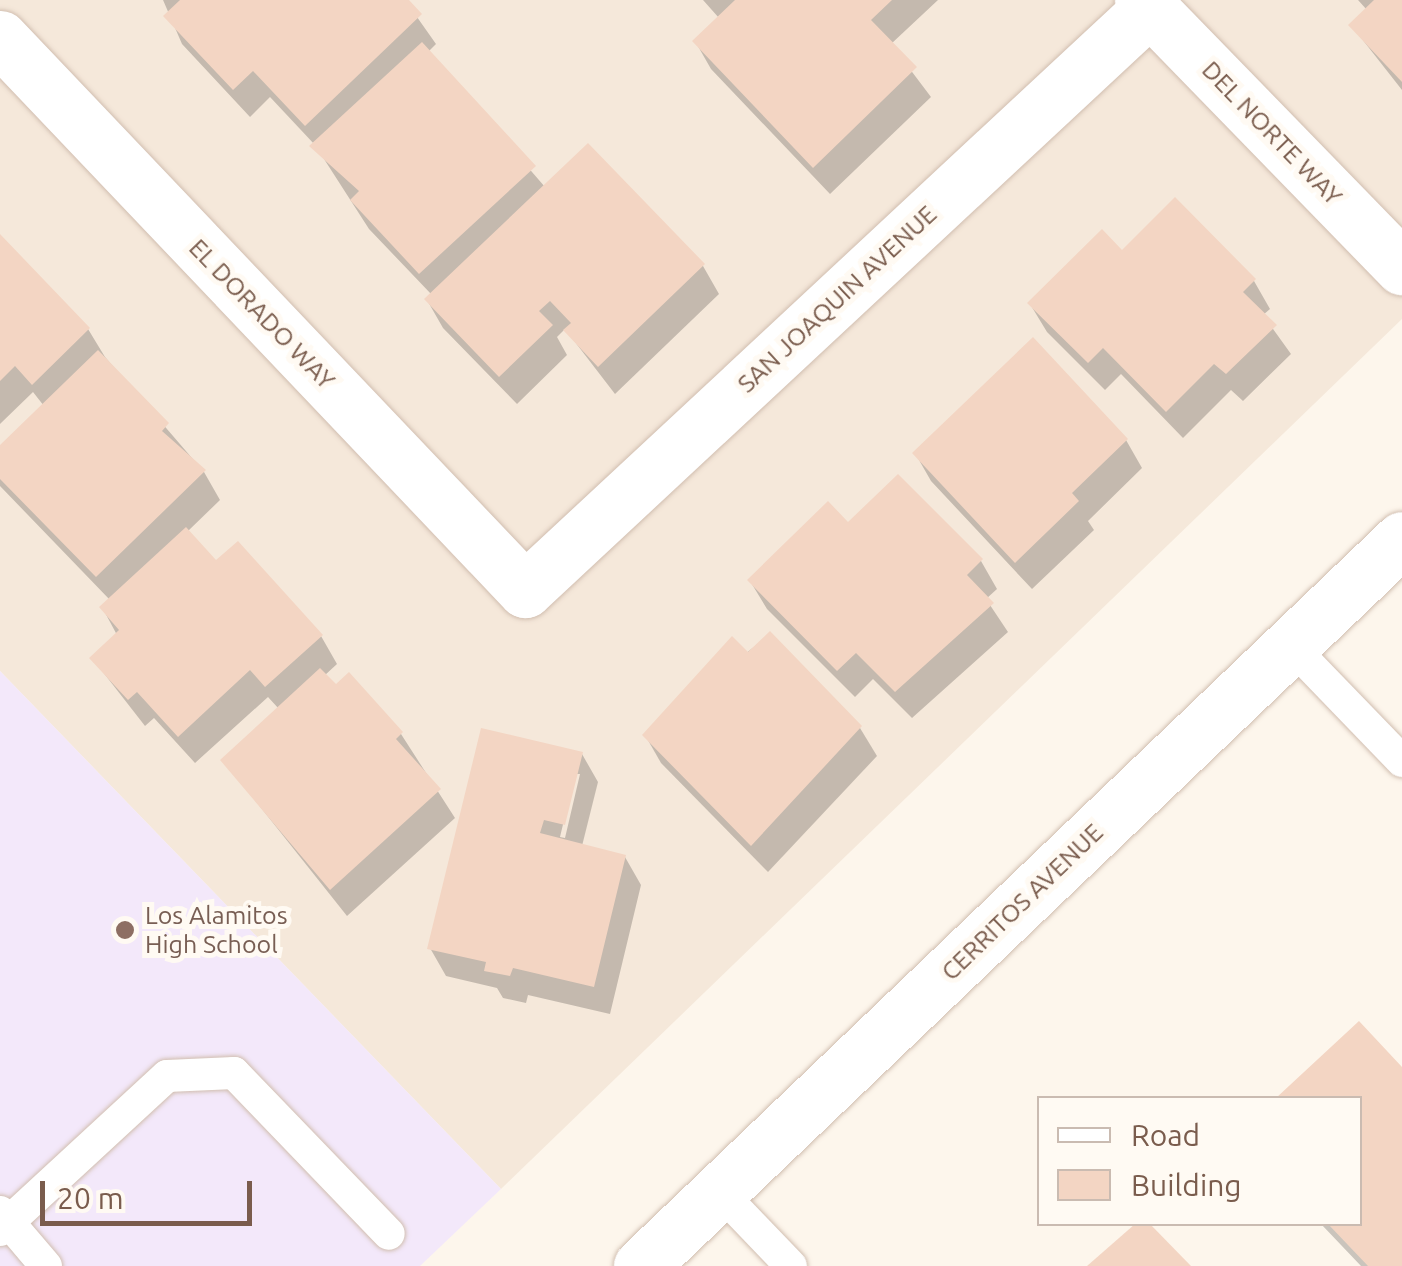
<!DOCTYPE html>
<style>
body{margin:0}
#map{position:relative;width:1402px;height:1266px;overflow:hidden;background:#fdf6ec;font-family:Ubuntu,sans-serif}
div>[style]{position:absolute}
.residential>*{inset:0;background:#f5e8da}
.education>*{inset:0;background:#f3e8fa}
.shadow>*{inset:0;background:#0003}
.building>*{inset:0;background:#f3d5c3}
.roads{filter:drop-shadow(0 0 2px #d1beb0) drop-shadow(0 0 2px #d1beb0)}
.lane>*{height:32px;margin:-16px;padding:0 16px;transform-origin:16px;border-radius:16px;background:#fff}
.street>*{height:55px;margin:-27.5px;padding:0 27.5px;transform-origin:27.5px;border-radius:27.5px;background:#fff}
.secondary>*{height:55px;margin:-27.5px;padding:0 27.5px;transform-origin:27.5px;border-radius:27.5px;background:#fff}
.dots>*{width:28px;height:28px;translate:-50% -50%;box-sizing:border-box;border:5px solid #fffaf3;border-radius:50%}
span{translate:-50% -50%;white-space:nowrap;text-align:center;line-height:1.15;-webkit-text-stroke:10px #fffaf3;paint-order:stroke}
.street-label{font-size:25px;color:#7a5c4d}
.education-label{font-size:25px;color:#785e54}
.left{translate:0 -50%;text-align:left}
.legend{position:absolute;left:1037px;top:1096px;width:325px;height:130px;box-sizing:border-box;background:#fffaf3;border:2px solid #cabbb1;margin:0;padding:12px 18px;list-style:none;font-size:30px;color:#7a5c4d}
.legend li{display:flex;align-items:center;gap:20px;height:50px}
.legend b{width:50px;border:2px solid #cabbb1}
.scale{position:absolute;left:40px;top:1181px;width:212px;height:45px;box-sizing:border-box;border:5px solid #7a5c4d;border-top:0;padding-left:12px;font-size:30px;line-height:35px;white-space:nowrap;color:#7a5c4d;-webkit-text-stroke:8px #fffaf3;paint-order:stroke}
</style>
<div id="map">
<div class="residential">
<i style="clip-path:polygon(0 0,1402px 0,1402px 319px,501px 1189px,0 671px)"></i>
</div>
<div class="education">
<i style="clip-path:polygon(0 671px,501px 1189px,420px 1266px,0 1266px)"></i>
</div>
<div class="shadow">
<i style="clip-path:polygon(163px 0,405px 0,436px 44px,428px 52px,545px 187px,703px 266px,719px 294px,615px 394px,565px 329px,557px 337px,567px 355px,517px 404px,443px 328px,427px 300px,432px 295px,369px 229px,315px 145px,270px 97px,250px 117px,182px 44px)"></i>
<i style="clip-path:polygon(703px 0,938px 0,891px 44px,931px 97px,830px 194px,711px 69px,695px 41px,719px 18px)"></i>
<i style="clip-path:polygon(1358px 0,1402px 0,1402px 90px,1351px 25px,1367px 10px)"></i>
<i style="clip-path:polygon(0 238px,88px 329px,105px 357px,204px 472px,220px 500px,187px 532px,216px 564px,321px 636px,337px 664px,324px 676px,401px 734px,455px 818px,347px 916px,223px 760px,279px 709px,268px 697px,195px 763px,154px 718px,145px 726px,92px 658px,117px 635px,102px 607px,110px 600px,0 486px,0 448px,44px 406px,33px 392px,0 424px)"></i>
<i style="clip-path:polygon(1122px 253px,1254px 281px,1270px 309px,1263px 315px,1291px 354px,1243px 401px,1231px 390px,1183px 438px,1121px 374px,1105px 390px,1047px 332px,1030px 304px)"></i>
<i style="clip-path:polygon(1126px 440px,1142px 468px,1088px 521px,1094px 530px,1032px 589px,931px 481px,915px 453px)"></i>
<i style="clip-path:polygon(848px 526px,981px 561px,997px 589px,986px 599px,1008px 632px,912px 718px,873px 679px,855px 697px,767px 609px,750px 581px)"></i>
<i style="clip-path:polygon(770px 634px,860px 728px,877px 756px,768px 872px,661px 763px,645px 735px)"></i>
<i style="clip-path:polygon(evenodd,582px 754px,598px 782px,582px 846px,625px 857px,641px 885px,610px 1014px,528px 995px,526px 1003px,503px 998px,497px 988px,446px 976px,430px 948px,582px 754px,575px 774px,580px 774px,565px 838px,560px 837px,575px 774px)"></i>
<i style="clip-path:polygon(1359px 1024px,1402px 1071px,1402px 1266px,1361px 1266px,1321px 1224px,1360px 1224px,1360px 1098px,1280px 1098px)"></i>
</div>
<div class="building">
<i style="clip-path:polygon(180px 0,409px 0,422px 14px,305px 126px,253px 71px,233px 90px,163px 16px)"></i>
<i style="clip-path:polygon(735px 0,892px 0,871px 20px,917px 67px,813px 168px,692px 41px)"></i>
<i style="clip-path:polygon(1374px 0,1402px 0,1402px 82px,1348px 25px)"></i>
<i style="clip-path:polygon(422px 42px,536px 166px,419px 274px,350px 200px,359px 191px,309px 146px)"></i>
<i style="clip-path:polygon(588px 143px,705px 264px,598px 367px,563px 330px,571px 323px,550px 301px,539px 311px,553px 325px,499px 377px,424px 299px)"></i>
<i style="clip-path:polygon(1175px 197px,1256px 279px,1243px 292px,1277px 325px,1226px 374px,1214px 364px,1166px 412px,1103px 348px,1088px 363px,1027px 303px,1102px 229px,1122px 250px)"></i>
<i style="clip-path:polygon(0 234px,90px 328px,32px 385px,15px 366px,0 381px)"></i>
<i style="clip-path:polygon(1033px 337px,1128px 439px,1072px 493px,1079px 501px,1015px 563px,912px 453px)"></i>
<i style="clip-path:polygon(98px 350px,169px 423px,162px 431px,206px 470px,96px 577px,0 479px,0 445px)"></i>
<i style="clip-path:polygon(898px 474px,983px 559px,967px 575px,994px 603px,895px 692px,856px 653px,837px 671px,747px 580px,828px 501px,848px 522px)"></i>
<i style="clip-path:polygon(186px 527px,216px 560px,238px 541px,323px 635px,265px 687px,250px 670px,178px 737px,137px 692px,128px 700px,89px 658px,119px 630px,99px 607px)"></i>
<i style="clip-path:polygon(770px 631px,862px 726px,751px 846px,642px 735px,732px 636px,748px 652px)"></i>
<i style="clip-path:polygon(320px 668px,336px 684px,349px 672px,403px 732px,396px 739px,441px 789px,330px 890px,220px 760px)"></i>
<i style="clip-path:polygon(481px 728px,583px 752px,565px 825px,544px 820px,540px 833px,626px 855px,594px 987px,513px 968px,510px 976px,484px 971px,486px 962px,427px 949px)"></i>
<i style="clip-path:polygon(1359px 1021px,1402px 1067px,1402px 1266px,1368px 1266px,1328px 1224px,1360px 1224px,1360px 1098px,1276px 1098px)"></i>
<i style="clip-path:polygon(1135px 1224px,1150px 1224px,1191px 1266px,1087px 1266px)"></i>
</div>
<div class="roads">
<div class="lane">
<i style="left:1291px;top:646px;width:160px;rotate:46deg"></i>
<i style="left:719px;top:1191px;width:104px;rotate:46.2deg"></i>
<i style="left:0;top:1212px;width:71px;rotate:49.6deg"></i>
<i style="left:0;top:1230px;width:227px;rotate:-42.7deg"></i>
<i style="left:167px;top:1076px;width:67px;rotate:-2.6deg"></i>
<i style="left:234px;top:1073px;width:223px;rotate:46.1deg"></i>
</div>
<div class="street">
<i style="left:1142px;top:0;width:373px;rotate:45.8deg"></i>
<i style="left:0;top:38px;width:762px;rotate:46.44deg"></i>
<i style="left:525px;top:590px;width:854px;rotate:-42.96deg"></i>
</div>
<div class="secondary">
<i style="left:641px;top:1266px;width:1052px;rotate:-43.69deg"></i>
</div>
</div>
<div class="dots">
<i style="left:125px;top:930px;background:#8d6e63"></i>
</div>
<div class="street-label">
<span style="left:1272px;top:133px;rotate:46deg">DEL NORTE WAY</span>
<span style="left:837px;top:299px;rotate:-43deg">SAN JOAQUIN AVENUE</span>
<span style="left:262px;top:314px;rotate:46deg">EL DORADO WAY</span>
<span style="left:1022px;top:902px;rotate:-44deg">CERRITOS AVENUE</span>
</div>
<div class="education-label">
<span class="left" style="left:145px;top:930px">Los Alamitos<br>High School</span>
</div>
<ul class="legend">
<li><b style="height:12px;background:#fff"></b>Road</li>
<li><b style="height:28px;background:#f3d5c3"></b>Building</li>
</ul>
<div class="scale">20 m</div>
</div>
